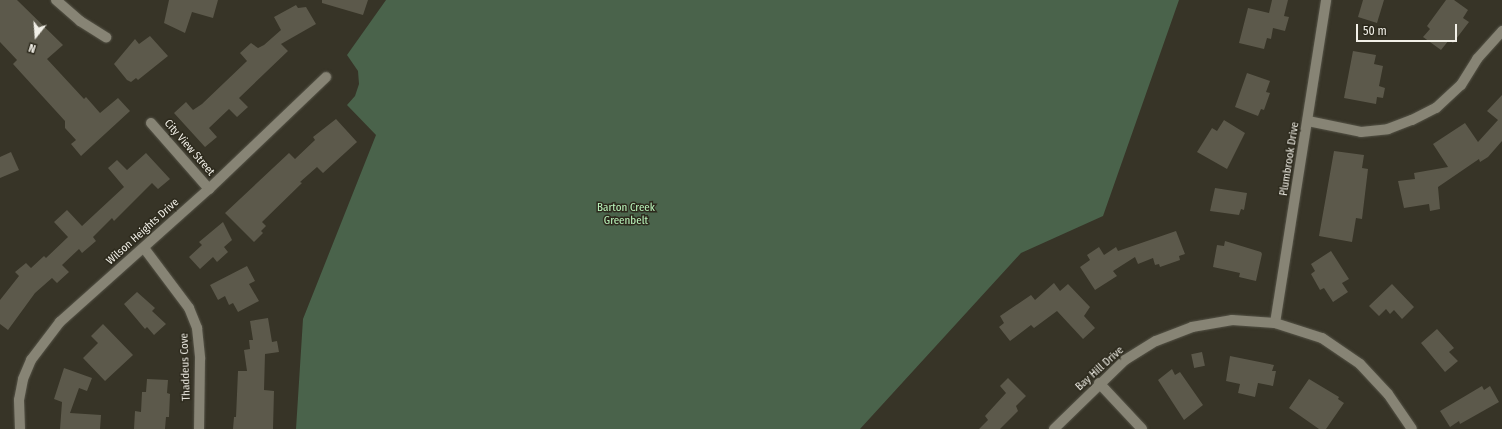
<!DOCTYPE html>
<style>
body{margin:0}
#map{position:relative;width:1502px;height:429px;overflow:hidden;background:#373427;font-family:"Fira Sans Condensed",sans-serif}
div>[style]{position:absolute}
.green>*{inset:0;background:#4a634b}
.building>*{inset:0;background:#5c594b;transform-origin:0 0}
.roads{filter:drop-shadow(0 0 1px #555347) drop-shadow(0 0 1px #555347)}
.minor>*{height:10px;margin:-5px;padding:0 5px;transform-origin:5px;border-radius:5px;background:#878475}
span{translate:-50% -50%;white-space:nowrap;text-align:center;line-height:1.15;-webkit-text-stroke:3px #2d2a1d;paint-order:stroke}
.street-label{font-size:11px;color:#f2f0e8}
.park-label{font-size:11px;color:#bbf6bd}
.north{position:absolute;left:16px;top:16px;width:40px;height:40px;-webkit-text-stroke:3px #2d2a1d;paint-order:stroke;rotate:197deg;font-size:11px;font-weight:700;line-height:16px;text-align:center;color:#f2f0e8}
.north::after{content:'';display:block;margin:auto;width:14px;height:18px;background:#f2f0e8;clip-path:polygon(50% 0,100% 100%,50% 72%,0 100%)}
.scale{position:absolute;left:1356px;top:24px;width:101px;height:18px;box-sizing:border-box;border:2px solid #f2f0e8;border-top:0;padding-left:5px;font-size:12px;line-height:14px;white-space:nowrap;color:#f2f0e8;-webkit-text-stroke:3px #2d2a1d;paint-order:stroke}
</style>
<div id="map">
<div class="green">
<i style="clip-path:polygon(386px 0,1179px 0,1103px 216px,1021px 253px,860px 429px,296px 429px,303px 319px,376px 135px,347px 105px,355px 96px,359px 84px,358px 71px,347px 55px)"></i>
</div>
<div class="building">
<i style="clip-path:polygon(0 0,17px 0,63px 45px,47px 59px,84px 99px,86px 97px,100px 113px,118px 98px,130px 111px,81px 156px,71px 144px,76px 140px,65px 128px,65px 121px,13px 64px,17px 60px,0 42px)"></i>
<i style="clip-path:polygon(169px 0,218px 0,213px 18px,192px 12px,185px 33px,164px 23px)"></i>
<i style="clip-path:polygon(322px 0,368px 0,363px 15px,322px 3px)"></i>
<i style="clip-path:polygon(1272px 0,1288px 0,1284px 16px,1289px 17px,1285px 31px,1273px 28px,1271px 39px,1267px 38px,1264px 49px,1239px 43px,1248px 8px,1269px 13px)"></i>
<i style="clip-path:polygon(1363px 0,1384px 0,1377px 23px,1358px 17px)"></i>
<i style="clip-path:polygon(1446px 0,1454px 0,1468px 10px,1463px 18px,1469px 22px,1453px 43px,1449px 40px,1441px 50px,1423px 37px,1430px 29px,1427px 26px)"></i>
<i style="clip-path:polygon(296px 5px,298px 8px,306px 7px,316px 24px,281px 44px,288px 51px,239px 98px,248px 107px,237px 117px,229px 109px,209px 128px,217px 137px,205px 147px,174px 113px,186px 102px,193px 110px,202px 104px,247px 61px,240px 53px,251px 43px,258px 48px,264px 45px,281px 30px,274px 17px)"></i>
<i style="clip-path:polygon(150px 36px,168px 56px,138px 80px,136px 78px,131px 82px,127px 80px,114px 64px,135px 39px,139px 44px)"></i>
<i style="clip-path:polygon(1353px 51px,1376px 55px,1374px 64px,1383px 66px,1379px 86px,1385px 88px,1383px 98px,1377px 97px,1376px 104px,1344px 98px)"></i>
<i style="clip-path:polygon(1247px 73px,1270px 81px,1266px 92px,1270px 93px,1264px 110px,1261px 109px,1258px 116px,1235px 107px)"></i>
<i style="clip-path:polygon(1502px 95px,1502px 141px,1488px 157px,1480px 162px,1479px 159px,1438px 187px,1440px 209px,1430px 211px,1429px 204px,1404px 208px,1398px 181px,1415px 179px,1414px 173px,1448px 167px,1433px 144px,1465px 123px,1478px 142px,1498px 120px,1487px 111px)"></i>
<i style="clip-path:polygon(336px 119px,357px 142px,323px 173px,317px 167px,300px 182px,302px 183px,262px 222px,266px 226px,261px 231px,263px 233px,254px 242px,225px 213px,289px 153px,295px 159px,315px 140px,313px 137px)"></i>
<i style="clip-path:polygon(1224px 120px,1245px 133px,1227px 169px,1197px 152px,1212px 128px,1217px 131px)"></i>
<i style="clip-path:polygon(1334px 151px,1364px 155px,1362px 168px,1368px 169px,1362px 219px,1356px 218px,1352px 242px,1319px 236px)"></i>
<i style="clip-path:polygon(11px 152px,19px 170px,0 178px,0 157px)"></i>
<i style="clip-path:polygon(146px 153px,170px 179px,158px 189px,152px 183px,114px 221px,112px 218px,93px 237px,96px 241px,82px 253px,79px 249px,62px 265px,69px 272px,57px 283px,52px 278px,35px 293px,8px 330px,0 324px,0 300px,19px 276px,15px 272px,26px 263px,31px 268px,44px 256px,46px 258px,68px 237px,54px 222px,67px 210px,82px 226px,124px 187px,108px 168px,117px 160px,127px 170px)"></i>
<i style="clip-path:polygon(1215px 188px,1247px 193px,1244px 210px,1241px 209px,1239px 215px,1210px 211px)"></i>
<i style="clip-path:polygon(223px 222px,232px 240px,224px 247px,228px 252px,217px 262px,213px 257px,200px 269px,189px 257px,202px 245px,199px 242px)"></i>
<i style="clip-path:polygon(1176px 231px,1185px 254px,1179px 256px,1180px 260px,1160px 267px,1159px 264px,1155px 265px,1153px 258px,1138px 264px,1135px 257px,1113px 271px,1117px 276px,1095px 290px,1080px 267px,1090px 260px,1087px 255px,1099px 247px,1104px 255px,1116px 247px,1118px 251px)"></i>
<i style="clip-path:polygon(1225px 241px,1261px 252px,1262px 254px,1256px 281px,1239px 277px,1240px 273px,1213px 267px,1217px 245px,1224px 246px)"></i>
<i style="clip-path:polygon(1331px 251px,1349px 279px,1342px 283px,1348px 292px,1333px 302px,1324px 288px,1320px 290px,1311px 274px,1315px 271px,1311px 264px)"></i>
<i style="clip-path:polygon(247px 266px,255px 281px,249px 284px,259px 301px,238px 312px,233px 303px,229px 305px,225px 296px,218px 300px,210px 285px)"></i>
<i style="clip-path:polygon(1054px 283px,1060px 291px,1068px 284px,1090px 307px,1084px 316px,1095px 328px,1083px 339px,1057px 311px,1034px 328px,1031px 325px,1010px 341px,999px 327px,1004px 323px,1000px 316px,1031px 295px,1035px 300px)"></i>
<i style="clip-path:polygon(1392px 284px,1414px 307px,1402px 319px,1394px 310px,1390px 314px,1386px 309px,1379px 316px,1369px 306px)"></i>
<i style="clip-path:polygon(137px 292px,155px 308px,152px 311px,166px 324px,154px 335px,147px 327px,145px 329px,124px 304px)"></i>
<i style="clip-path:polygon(268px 318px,272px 342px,277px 341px,279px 352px,265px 354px,264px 390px,274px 391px,273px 429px,233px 429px,234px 417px,236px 417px,238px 371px,247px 371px,244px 350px,250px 349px,249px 340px,253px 340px,250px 321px)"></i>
<i style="clip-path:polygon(103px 324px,133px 355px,105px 381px,83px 358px,98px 343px,91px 336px)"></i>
<i style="clip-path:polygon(1437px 329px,1454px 348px,1449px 352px,1458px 361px,1445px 372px,1421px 343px)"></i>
<i style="left:1202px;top:352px;width:14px;height:11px;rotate:78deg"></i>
<i style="clip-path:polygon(1230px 356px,1274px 365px,1272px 371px,1276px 371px,1273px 386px,1258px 383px,1255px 397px,1238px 393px,1240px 384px,1226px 381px)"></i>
<i style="clip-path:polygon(64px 368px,92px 378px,87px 391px,79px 388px,70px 413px,101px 415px,100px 429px,60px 429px,62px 402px,54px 399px)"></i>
<i style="clip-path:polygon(1172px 369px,1175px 375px,1180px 372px,1203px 405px,1184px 420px,1158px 380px)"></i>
<i style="clip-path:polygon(1008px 378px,1026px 396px,1016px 406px,1018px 411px,1000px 429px,979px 429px,988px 420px,985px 416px,1006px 393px,1000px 386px)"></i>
<i style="clip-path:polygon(147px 379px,168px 380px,167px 393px,170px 394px,169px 417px,166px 417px,165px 429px,134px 429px,135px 411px,141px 412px,142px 392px,146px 392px)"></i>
<i style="clip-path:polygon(1309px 379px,1339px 397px,1338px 399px,1344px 403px,1326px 429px,1319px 429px,1289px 408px)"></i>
<i style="clip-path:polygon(1482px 386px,1484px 390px,1490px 386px,1499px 402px,1460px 424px,1459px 421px,1450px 427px,1440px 411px)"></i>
</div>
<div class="roads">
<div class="minor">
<i style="left:56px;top:0;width:32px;rotate:41deg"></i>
<i style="left:80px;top:21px;width:31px;rotate:32deg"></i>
<i style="left:1308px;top:121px;width:54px;rotate:11.7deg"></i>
<i style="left:1361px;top:132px;width:27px;rotate:-6deg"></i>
<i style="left:1388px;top:129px;width:26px;rotate:-21deg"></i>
<i style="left:1412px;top:120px;width:27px;rotate:-27deg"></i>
<i style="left:1436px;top:108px;width:34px;rotate:-43deg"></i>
<i style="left:1461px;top:85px;width:31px;rotate:-58deg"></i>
<i style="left:1477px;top:59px;width:38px;rotate:-48deg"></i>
<i style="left:151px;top:123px;width:88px;rotate:48.7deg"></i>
<i style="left:144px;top:248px;width:75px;rotate:53.1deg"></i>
<i style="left:189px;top:308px;width:22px;rotate:68deg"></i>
<i style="left:197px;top:328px;width:31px;rotate:84deg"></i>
<i style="left:200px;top:359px;width:70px;rotate:90.8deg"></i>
<i style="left:1275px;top:323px;width:327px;rotate:-81deg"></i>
<i style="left:1099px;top:383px;width:63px;rotate:46.9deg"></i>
<i style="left:20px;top:429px;width:29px;rotate:-92deg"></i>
<i style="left:19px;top:400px;width:21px;rotate:-79deg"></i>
<i style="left:23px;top:379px;width:21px;rotate:-67deg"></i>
<i style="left:31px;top:360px;width:48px;rotate:-52.7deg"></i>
<i style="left:60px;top:322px;width:200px;rotate:-41.8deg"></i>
<i style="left:209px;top:189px;width:162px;rotate:-43.7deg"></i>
<i style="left:1054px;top:429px;width:99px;rotate:-44.2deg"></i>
<i style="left:1125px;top:360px;width:36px;rotate:-32deg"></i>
<i style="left:1156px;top:341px;width:39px;rotate:-21deg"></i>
<i style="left:1192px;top:327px;width:41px;rotate:-9.9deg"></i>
<i style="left:1232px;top:320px;width:43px;rotate:4deg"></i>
<i style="left:1275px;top:323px;width:49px;rotate:17.7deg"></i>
<i style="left:1322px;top:338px;width:46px;rotate:34.4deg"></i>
<i style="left:1360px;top:364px;width:41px;rotate:47deg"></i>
<i style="left:1388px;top:394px;width:42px;rotate:55.6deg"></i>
</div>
</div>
<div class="street-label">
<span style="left:189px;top:148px;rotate:49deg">City View Street</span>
<span style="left:1290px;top:159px;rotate:-81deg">Plumbrook Drive</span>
<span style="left:143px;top:232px;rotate:-42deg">Wilson Heights Drive</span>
<span style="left:186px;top:367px;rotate:-92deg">Thaddeus Cove</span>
<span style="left:1100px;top:369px;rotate:-42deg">Bay Hill Drive</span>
</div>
<div class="park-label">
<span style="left:626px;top:215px">Barton Creek<br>Greenbelt</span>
</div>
<div class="north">N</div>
<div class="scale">50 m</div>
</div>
